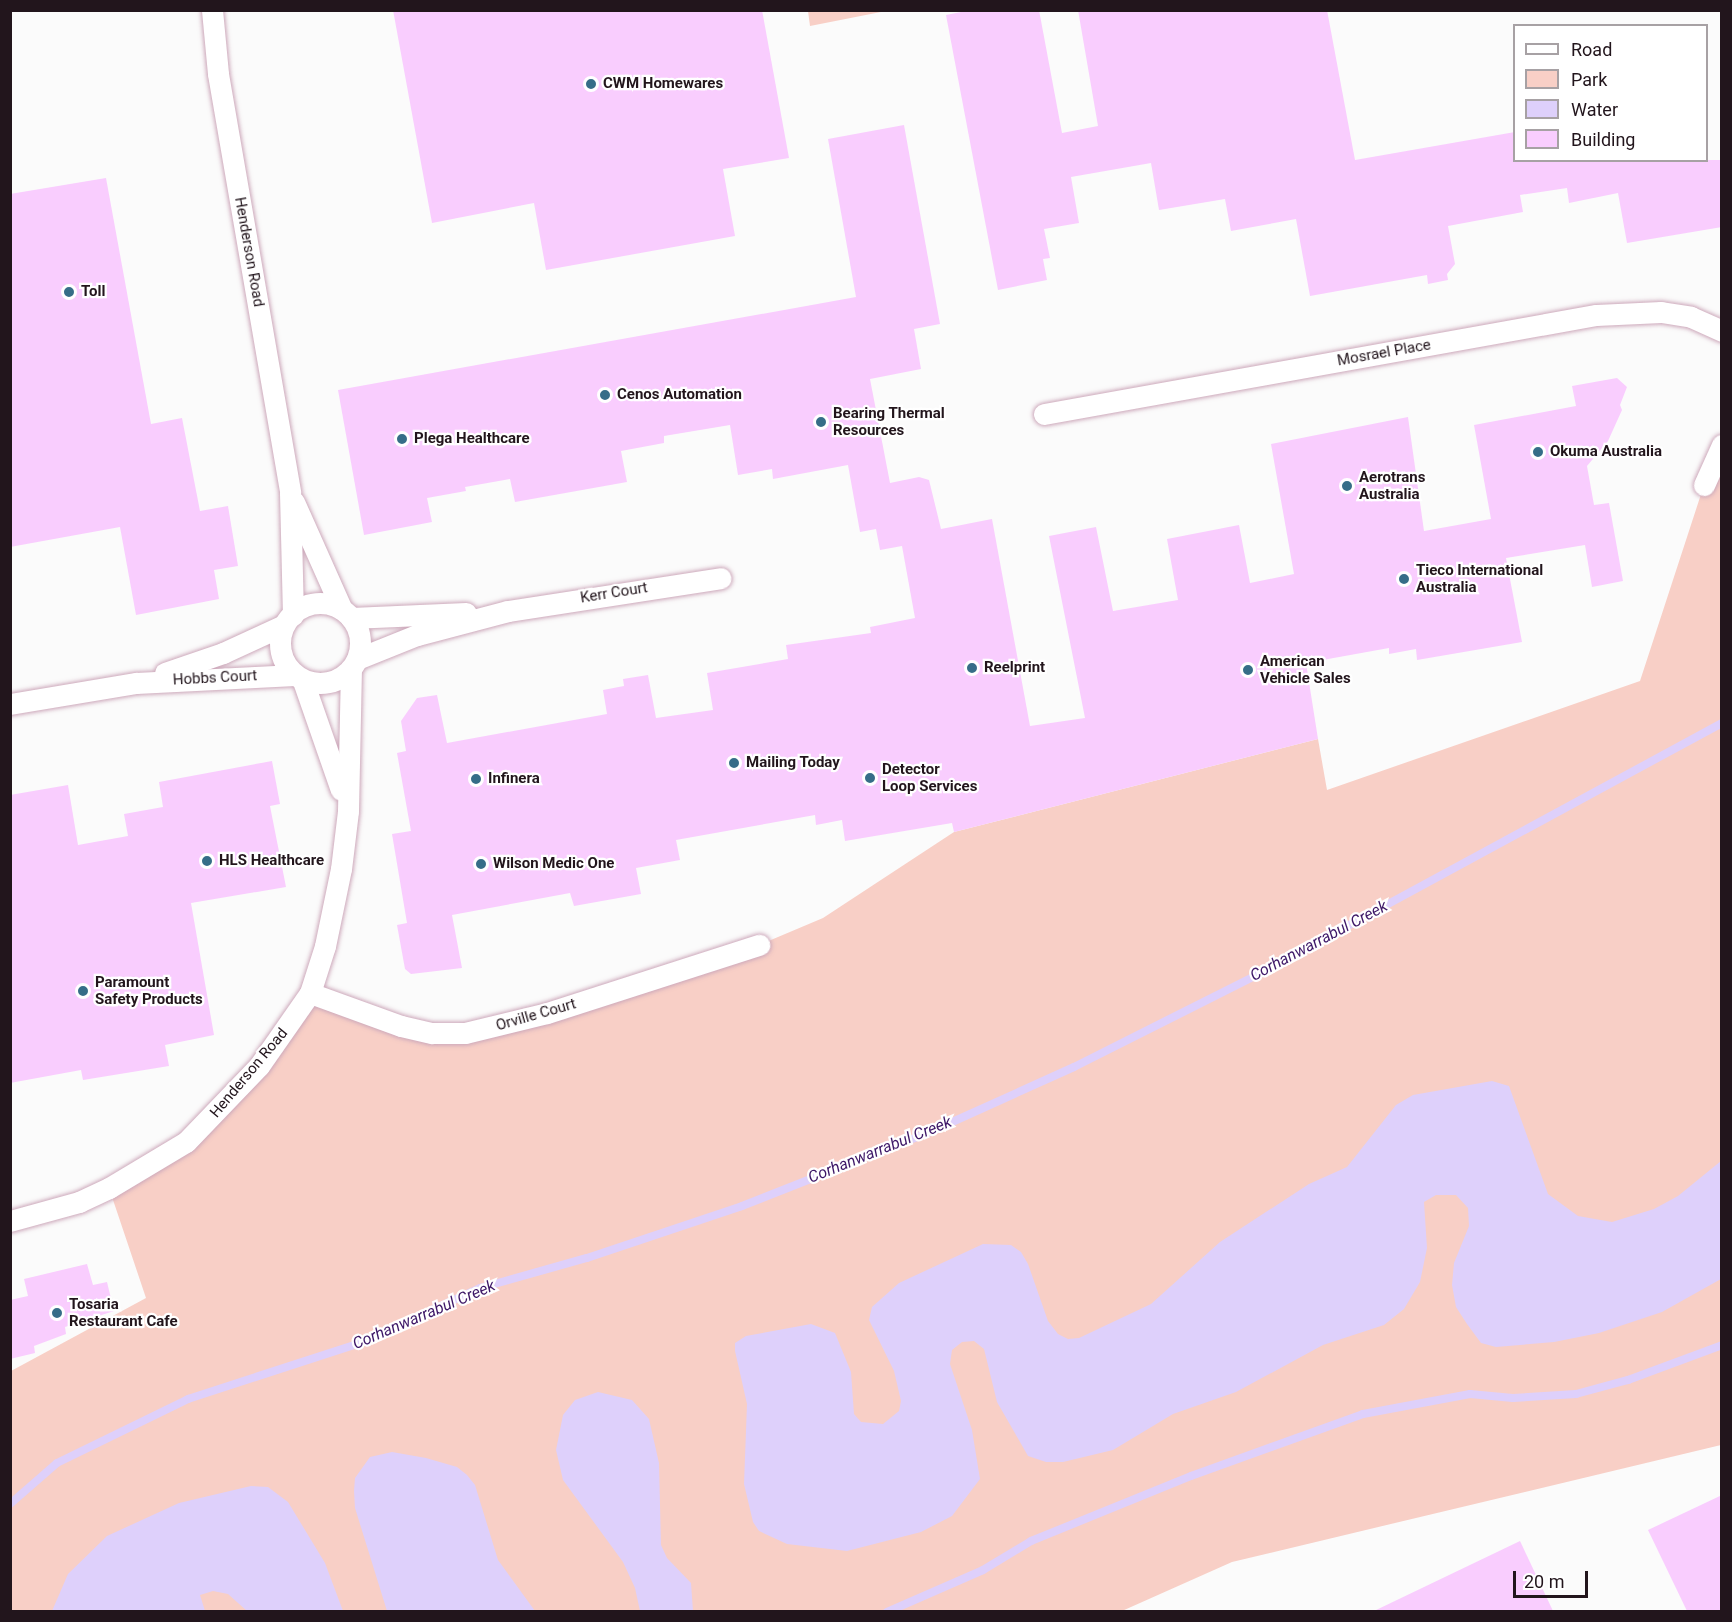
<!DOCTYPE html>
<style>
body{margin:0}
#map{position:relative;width:1732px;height:1622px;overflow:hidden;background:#fbfbfb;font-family:Roboto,sans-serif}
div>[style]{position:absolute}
.green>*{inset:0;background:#f8cfc6}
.water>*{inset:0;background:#ded0fb}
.stream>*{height:8px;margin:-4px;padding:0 4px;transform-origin:4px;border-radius:4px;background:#ded0fb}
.building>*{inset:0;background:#f9cdfe}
.roads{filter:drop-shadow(0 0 2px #cda9bb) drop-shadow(0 0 2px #cda9bb)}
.street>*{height:21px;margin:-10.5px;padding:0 10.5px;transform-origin:10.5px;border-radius:10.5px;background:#fff}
.street>.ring{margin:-10.5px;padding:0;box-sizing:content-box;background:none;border:21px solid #fff;border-radius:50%}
.dots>*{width:16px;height:16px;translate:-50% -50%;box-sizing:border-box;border:3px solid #fff;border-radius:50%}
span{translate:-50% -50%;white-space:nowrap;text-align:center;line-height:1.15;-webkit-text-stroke:4.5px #fff;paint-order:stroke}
.poi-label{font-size:15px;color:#22151c;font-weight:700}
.left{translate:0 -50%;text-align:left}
.street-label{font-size:15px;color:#22151c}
.water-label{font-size:16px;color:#3d1767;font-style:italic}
.frame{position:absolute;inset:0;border:12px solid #22151c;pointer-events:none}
.legend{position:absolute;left:1513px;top:24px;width:195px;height:138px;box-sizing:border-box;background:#fff;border:2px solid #a7a1a4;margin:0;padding:8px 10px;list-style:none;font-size:18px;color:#22151c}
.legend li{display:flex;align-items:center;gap:12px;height:30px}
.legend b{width:30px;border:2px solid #a7a1a4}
.scale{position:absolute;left:1513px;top:1571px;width:75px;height:27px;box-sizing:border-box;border:3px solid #22151c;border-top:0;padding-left:8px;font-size:18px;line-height:21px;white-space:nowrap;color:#22151c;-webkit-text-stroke:4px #fff;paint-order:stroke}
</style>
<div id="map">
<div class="green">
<i style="clip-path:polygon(808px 11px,808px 10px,886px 11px,810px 26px)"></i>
<i style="clip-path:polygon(1721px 445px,1721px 1445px,1232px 1562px,1122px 1611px,11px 1612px,11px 1371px,146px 1298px,109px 1188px,186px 1142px,310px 993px,465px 1033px,759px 945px,823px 918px,954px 832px,1318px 739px,1327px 790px,1640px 681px,1704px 485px)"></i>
</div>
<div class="water">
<i style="clip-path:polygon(1492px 1081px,1509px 1086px,1548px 1194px,1578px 1216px,1612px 1222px,1654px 1209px,1678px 1196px,1721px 1161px,1721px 1279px,1662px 1312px,1599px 1333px,1554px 1342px,1496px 1347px,1481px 1343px,1467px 1324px,1456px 1307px,1452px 1285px,1454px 1263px,1469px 1226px,1468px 1208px,1456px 1195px,1436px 1195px,1424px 1202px,1427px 1248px,1420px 1282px,1404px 1309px,1384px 1325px,1323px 1345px,1236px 1392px,1173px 1414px,1113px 1450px,1063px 1462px,1046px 1462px,1028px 1456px,997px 1402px,984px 1349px,974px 1341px,962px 1342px,952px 1350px,950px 1364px,972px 1430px,980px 1479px,952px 1516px,921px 1532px,847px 1551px,787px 1544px,759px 1531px,753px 1522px,744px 1484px,747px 1404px,735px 1351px,735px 1343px,746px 1336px,811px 1324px,835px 1333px,851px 1372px,854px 1414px,861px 1422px,883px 1424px,899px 1411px,901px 1401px,894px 1371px,869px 1320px,872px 1307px,899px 1283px,983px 1244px,1011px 1245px,1021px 1252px,1028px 1264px,1048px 1321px,1058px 1334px,1068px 1339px,1079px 1338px,1151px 1304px,1220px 1242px,1309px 1184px,1347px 1167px,1396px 1105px,1413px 1095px)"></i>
<i style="clip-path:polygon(598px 1392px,632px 1400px,649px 1419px,659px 1463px,661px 1545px,667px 1558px,691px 1583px,693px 1611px,640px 1611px,635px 1588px,623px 1562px,563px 1480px,556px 1450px,563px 1415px,575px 1400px)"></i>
<i style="clip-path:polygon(392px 1452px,426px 1458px,457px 1467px,467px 1475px,475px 1485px,498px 1560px,535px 1611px,387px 1611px,355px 1508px,354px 1491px,355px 1478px,370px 1457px)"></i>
<i style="clip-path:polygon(251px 1486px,268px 1487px,288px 1502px,325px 1563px,343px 1611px,247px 1611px,228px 1594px,213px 1591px,200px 1595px,205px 1611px,52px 1611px,68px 1574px,107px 1536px,179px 1503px)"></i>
</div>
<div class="stream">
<i style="left:10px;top:1504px;width:62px;rotate:-41.1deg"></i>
<i style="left:57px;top:1463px;width:146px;rotate:-26deg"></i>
<i style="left:188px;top:1399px;width:178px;rotate:-18deg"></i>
<i style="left:357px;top:1344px;width:135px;rotate:-24.5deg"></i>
<i style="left:480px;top:1288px;width:111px;rotate:-15.7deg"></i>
<i style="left:587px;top:1258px;width:163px;rotate:-18.5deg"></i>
<i style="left:742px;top:1206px;width:202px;rotate:-21.5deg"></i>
<i style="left:930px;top:1132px;width:158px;rotate:-24.3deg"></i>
<i style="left:1074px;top:1067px;width:207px;rotate:-26.7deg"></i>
<i style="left:1259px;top:974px;width:527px;rotate:-28.46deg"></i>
<i style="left:887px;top:1612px;width:105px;rotate:-23.6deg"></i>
<i style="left:983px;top:1570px;width:56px;rotate:-31.1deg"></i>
<i style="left:1031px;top:1541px;width:173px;rotate:-22.1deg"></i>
<i style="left:1191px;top:1476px;width:183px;rotate:-19.8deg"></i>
<i style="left:1363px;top:1414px;width:109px;rotate:-10.6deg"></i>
<i style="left:1470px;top:1394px;width:43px;rotate:5.3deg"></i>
<i style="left:1513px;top:1398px;width:63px;rotate:-3.6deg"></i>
<i style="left:1576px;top:1394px;width:54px;rotate:-15.1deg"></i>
<i style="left:1628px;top:1380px;width:100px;rotate:-20.4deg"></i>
</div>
<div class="building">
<i style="clip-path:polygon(393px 10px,762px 10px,789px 158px,723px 169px,735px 236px,546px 270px,534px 203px,432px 223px)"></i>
<i style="clip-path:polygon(971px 10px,1039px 10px,1062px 133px,1098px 126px,1078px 10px,1327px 10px,1355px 160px,1515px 132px,1515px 160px,1722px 160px,1722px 227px,1627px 243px,1618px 193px,1569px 203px,1567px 188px,1520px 195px,1523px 212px,1448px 226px,1455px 264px,1447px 274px,1448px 280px,1428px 284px,1427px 275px,1310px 296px,1296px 219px,1231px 231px,1225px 199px,1159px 210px,1151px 163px,1071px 177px,1079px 223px,1044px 229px,1050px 258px,1043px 259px,1047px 280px,998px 290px,946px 15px)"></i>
<i style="clip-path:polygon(904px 125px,940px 324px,914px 329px,921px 369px,870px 379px,890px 483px,919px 477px,929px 480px,941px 529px,992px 519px,1030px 726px,1085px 718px,1049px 536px,1096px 527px,1113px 611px,1178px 600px,1167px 539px,1239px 525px,1250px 583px,1294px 574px,1271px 444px,1408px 417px,1424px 531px,1491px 519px,1474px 425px,1576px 406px,1572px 386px,1617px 378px,1627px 387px,1620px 405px,1622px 410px,1608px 441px,1587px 466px,1594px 505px,1609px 503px,1623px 581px,1592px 587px,1585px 545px,1506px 558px,1522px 642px,1417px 660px,1416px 649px,1389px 654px,1389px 648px,1306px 663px,1318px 739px,954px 832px,952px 823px,845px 841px,842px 820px,816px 825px,815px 815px,676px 840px,680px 860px,636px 868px,641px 894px,574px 906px,570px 893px,452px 915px,462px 968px,411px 974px,405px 969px,397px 925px,407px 923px,392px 834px,411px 831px,397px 753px,406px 751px,401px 721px,417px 698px,437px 695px,447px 743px,607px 714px,603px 690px,624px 686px,623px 679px,648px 675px,656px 718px,713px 710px,707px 673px,788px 659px,786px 645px,871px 633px,870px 627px,915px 618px,902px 546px,880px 550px,876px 529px,860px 532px,848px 465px,773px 479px,772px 469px,738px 475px,730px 425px,664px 436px,664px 443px,621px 451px,627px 482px,515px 502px,510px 479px,465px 487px,466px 491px,427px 498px,432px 522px,364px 535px,338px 390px,856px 297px,828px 139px)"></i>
<i style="clip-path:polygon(106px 178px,151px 424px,182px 418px,200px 511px,228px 506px,238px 566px,214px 570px,219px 599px,136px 615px,120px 527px,10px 547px,10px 194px)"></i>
<i style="clip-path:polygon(272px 761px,280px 804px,270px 806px,286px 887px,191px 903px,214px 1035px,165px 1045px,169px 1066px,83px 1080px,81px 1070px,10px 1083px,10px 795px,68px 785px,78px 845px,128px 836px,124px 814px,163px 807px,159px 782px)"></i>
<i style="clip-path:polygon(87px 1264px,93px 1285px,107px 1282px,114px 1311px,65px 1327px,66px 1334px,34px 1346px,35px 1353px,10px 1359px,10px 1300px,28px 1296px,24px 1279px)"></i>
<i style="clip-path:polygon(1722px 1495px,1722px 1611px,1687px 1611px,1648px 1530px)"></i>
<i style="clip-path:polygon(1520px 1541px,1553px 1611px,1374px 1611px)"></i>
</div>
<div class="roads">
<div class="street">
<i style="left:212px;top:10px;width:64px;rotate:84.6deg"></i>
<i style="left:218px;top:74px;width:425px;rotate:80.2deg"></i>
<i style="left:290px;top:493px;width:122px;rotate:88.6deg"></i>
<i style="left:1044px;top:414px;width:561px;rotate:-10.17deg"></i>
<i style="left:1596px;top:315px;width:65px;rotate:-2.6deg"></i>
<i style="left:1661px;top:312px;width:30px;rotate:9deg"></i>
<i style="left:1691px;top:317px;width:34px;rotate:24deg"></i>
<i style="left:1704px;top:485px;width:44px;rotate:-65.8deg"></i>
<i style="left:294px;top:502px;width:118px;rotate:66deg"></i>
<i class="ring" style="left:280px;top:603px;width:59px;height:59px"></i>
<i style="left:351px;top:618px;width:115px;rotate:-2.5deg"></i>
<i style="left:357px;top:659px;width:65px;rotate:-21.8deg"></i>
<i style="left:417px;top:635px;width:94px;rotate:-14.8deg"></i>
<i style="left:508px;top:611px;width:215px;rotate:-8.8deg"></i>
<i style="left:165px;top:673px;width:61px;rotate:-19deg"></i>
<i style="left:223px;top:653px;width:67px;rotate:-24.7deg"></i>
<i style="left:303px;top:681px;width:115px;rotate:70.8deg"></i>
<i style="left:10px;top:704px;width:128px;rotate:-9.5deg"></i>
<i style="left:136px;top:683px;width:159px;rotate:-2.9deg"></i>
<i style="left:310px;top:993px;width:97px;rotate:19.9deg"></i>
<i style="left:401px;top:1026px;width:32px;rotate:13deg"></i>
<i style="left:432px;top:1033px;width:33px"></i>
<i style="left:465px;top:1033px;width:84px;rotate:-13.7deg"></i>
<i style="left:547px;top:1013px;width:223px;rotate:-17.8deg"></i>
<i style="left:10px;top:1221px;width:72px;rotate:-15.4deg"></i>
<i style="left:79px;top:1202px;width:33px;rotate:-25deg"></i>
<i style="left:109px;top:1188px;width:90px;rotate:-30.9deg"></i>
<i style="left:186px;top:1142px;width:105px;rotate:-46.2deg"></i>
<i style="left:259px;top:1066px;width:89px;rotate:-55.1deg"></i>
<i style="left:310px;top:993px;width:49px;rotate:-72.3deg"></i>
<i style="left:325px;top:946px;width:79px;rotate:-78.3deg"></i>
<i style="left:341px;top:869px;width:58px;rotate:-83.1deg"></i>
<i style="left:348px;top:811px;width:142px;rotate:-88.8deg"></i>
</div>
</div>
<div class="dots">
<i style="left:591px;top:84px;background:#366d88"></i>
<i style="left:69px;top:292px;background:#366d88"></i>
<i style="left:605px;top:395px;background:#366d88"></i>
<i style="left:821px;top:422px;background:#366d88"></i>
<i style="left:402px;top:439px;background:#366d88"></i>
<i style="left:1538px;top:452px;background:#366d88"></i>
<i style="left:1347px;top:486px;background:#366d88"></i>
<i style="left:1404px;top:579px;background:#366d88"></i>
<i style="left:972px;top:668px;background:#366d88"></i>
<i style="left:1248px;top:670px;background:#366d88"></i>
<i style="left:734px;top:763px;background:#366d88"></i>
<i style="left:870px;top:778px;background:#366d88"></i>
<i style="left:476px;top:779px;background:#366d88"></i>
<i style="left:207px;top:861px;background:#366d88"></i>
<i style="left:481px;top:864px;background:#366d88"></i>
<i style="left:83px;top:991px;background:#366d88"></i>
<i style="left:57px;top:1313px;background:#366d88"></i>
</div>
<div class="poi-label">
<span class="left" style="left:603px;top:84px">CWM Homewares</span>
<span class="left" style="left:81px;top:292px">Toll</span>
<span class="left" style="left:617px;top:395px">Cenos Automation</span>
<span class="left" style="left:833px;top:422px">Bearing Thermal<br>Resources</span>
<span class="left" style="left:414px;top:439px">Plega Healthcare</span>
<span class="left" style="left:1550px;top:452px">Okuma Australia</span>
<span class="left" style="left:1359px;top:486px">Aerotrans<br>Australia</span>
<span class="left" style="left:1416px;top:579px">Tieco International<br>Australia</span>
<span class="left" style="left:1260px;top:670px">American<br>Vehicle Sales</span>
<span class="left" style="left:984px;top:668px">Reelprint</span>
<span class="left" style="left:746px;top:763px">Mailing Today</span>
<span class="left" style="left:882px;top:778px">Detector<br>Loop Services</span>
<span class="left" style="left:488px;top:779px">Infinera</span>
<span class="left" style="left:219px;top:861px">HLS Healthcare</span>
<span class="left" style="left:493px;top:864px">Wilson Medic One</span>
<span class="left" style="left:95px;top:991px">Paramount<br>Safety Products</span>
<span class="left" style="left:69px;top:1313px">Tosaria<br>Restaurant Cafe</span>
</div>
<div class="street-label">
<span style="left:249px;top:252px;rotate:80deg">Henderson Road</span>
<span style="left:1384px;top:353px;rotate:-10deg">Mosrael Place</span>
<span style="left:614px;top:593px;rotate:-9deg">Kerr Court</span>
<span style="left:215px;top:678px;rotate:-3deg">Hobbs Court</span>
<span style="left:536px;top:1015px;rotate:-16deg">Orville Court</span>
<span style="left:249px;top:1073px;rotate:-50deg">Henderson Road</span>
</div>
<div class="water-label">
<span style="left:1319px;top:941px;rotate:-28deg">Corhanwarrabul Creek</span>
<span style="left:880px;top:1150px;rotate:-22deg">Corhanwarrabul Creek</span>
<span style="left:424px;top:1315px;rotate:-23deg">Corhanwarrabul Creek</span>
</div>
<div class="frame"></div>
<ul class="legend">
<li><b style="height:8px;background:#fff"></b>Road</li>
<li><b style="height:16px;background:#f8cfc6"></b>Park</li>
<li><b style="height:16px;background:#ded0fb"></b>Water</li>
<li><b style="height:16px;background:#f9cdfe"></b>Building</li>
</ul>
<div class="scale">20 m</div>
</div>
